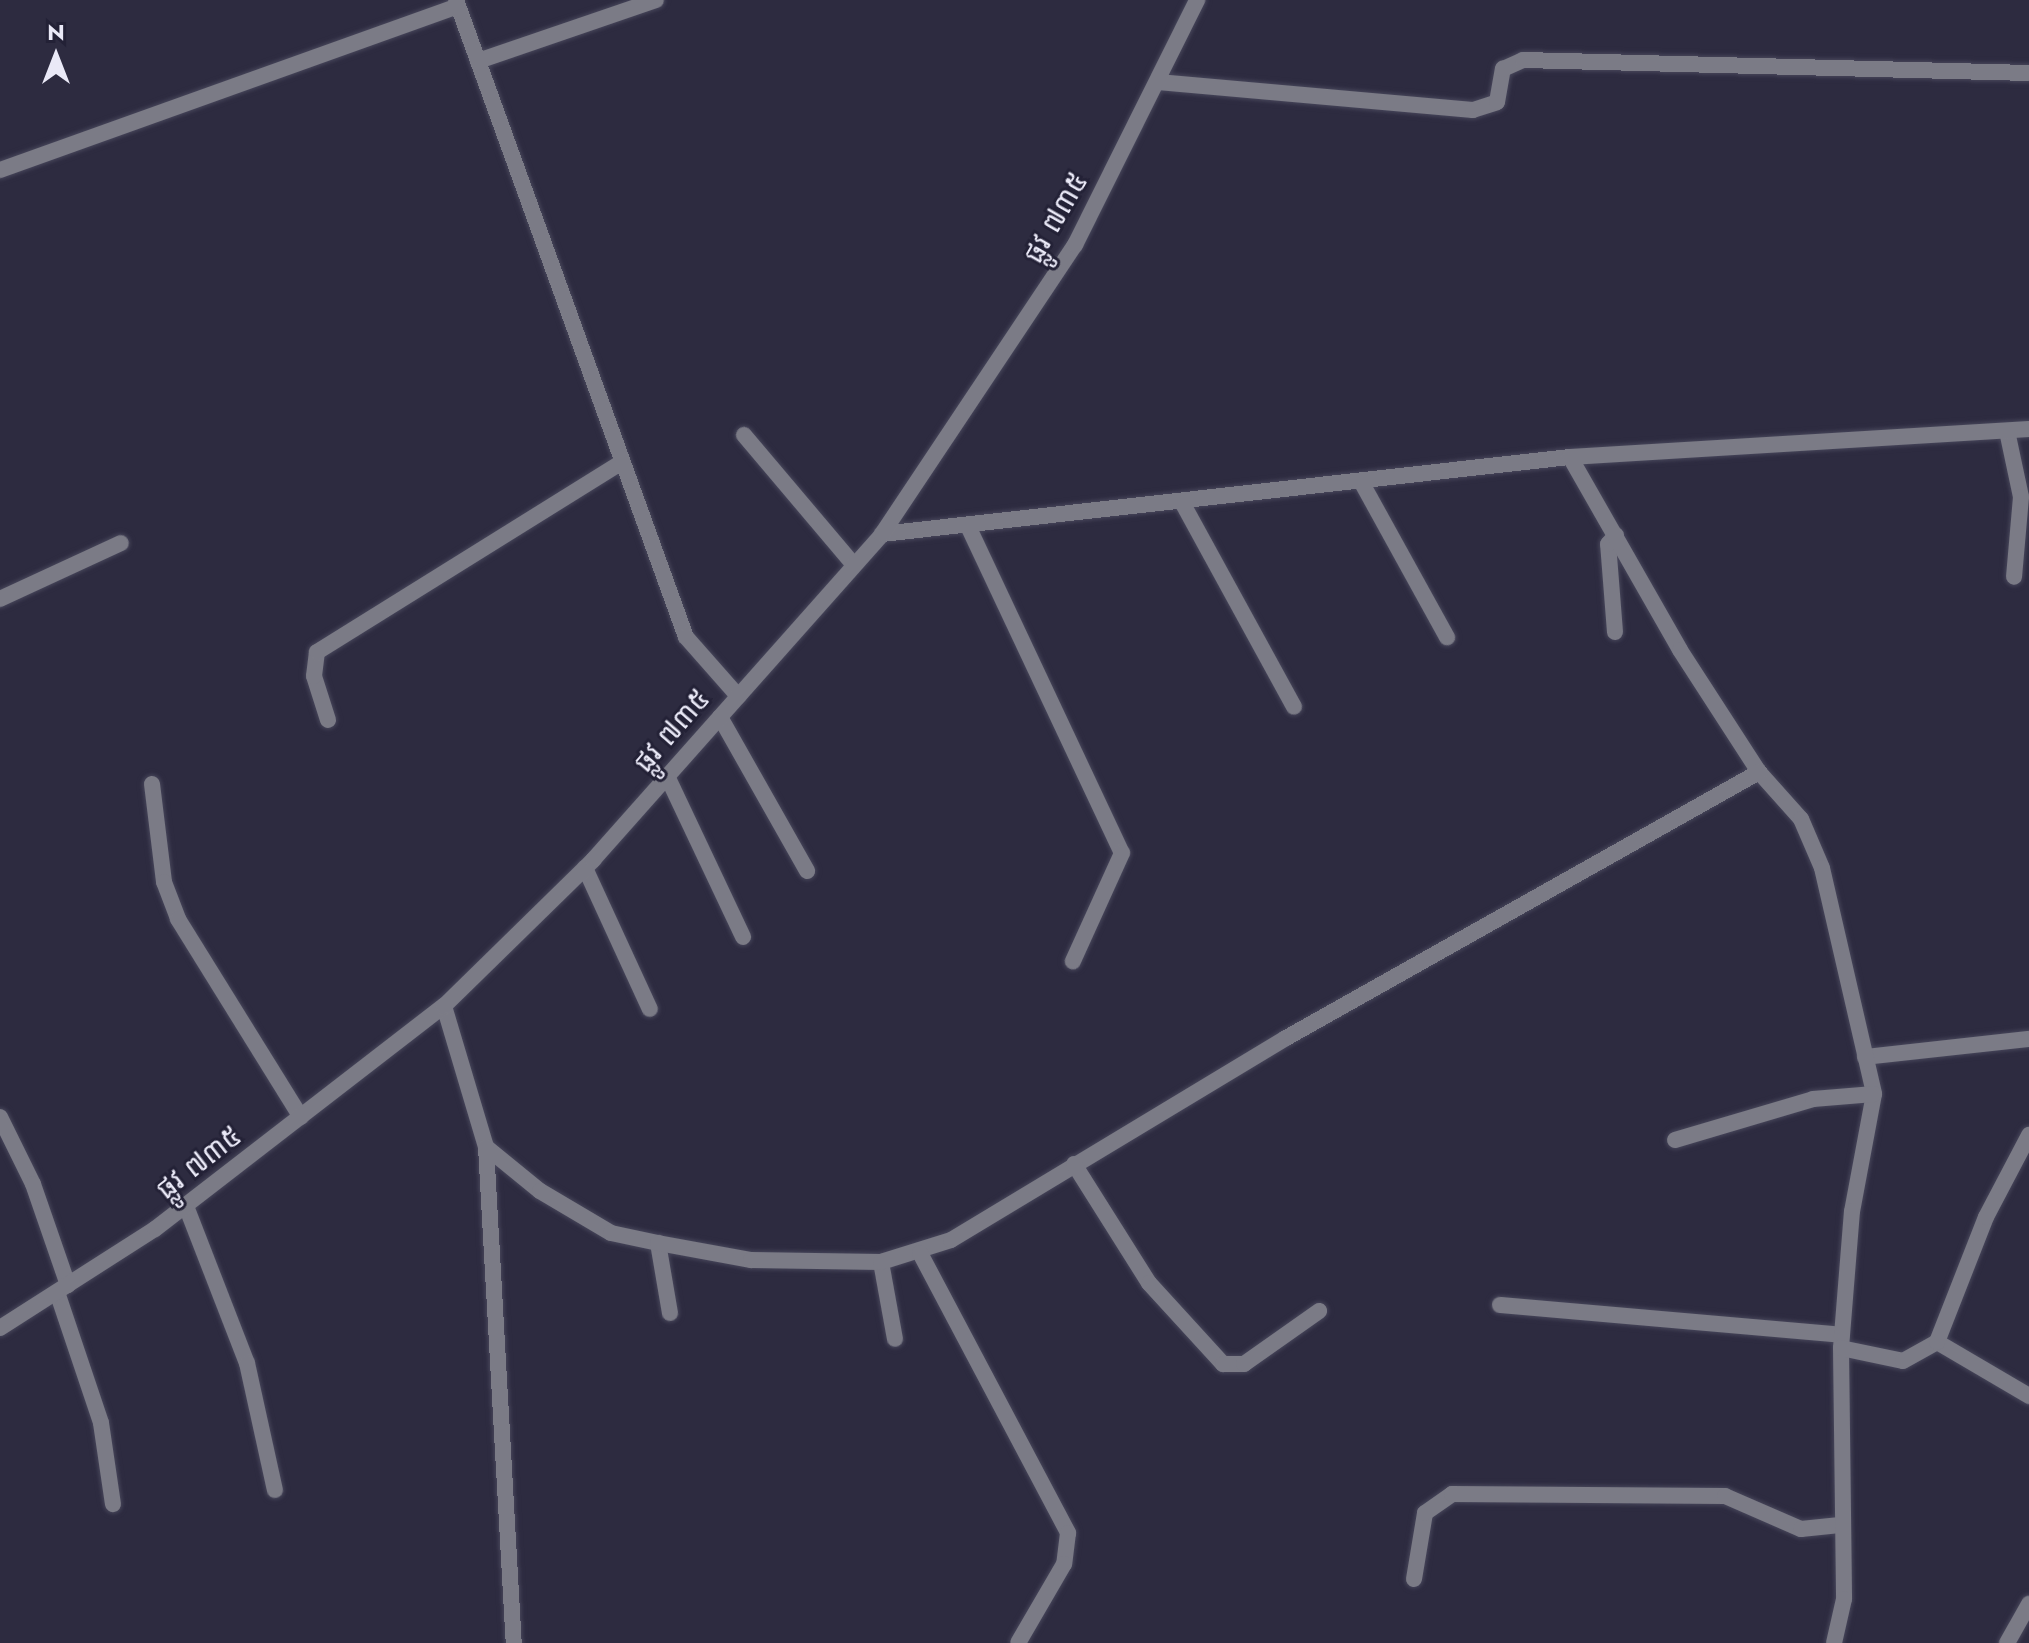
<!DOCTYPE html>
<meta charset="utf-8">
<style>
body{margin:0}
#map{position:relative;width:2029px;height:1643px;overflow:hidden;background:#2d2b40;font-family:Jost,"Noto Sans Khmer",sans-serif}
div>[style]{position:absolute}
.roads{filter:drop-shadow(0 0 2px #47465a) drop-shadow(0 0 2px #47465a)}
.service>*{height:16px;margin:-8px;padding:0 8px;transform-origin:8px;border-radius:8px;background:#7b7b86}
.minor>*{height:16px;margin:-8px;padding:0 8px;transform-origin:8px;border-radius:8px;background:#7b7b86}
.tertiary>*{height:16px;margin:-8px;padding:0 8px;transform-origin:8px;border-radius:8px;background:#7b7b86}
span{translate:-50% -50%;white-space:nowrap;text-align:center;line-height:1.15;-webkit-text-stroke:6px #232136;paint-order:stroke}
.street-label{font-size:28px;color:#eae9f7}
.north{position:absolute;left:16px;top:16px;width:80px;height:80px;-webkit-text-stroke:6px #232136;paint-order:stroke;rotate:0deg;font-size:22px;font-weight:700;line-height:32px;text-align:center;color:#eae9f7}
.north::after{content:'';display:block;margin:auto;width:28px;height:36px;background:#eae9f7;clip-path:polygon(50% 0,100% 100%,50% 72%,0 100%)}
</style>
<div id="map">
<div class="roads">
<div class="service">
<i style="left:478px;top:61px;width:188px;rotate:-18.9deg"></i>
<i style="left:1158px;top:82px;width:316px;rotate:5.1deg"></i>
<i style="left:1473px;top:110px;width:25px;rotate:-18deg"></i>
<i style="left:1497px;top:102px;width:34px;rotate:-80deg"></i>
<i style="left:1503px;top:69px;width:22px;rotate:-24deg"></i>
<i style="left:1523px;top:60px;width:506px;rotate:1.47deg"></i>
<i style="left:2007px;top:431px;width:67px;rotate:78deg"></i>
<i style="left:2021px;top:497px;width:80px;rotate:95deg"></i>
<i style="left:744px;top:435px;width:170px;rotate:49.8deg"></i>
<i style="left:1363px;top:485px;width:174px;rotate:61.1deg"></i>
<i style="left:1183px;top:504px;width:231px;rotate:61.3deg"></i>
<i style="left:1615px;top:632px;width:88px;rotate:-94.5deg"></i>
<i style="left:1608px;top:544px;width:12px;rotate:-48deg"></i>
<i style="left:720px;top:717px;width:177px;rotate:60.5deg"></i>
<i style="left:328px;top:720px;width:46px;rotate:-107.7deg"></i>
<i style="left:314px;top:676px;width:24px;rotate:-83deg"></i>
<i style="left:317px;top:652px;width:359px;rotate:-31.9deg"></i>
<i style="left:667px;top:776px;width:178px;rotate:64.7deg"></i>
<i style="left:152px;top:784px;width:99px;rotate:83deg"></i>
<i style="left:164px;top:882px;width:40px;rotate:69deg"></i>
<i style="left:178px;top:919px;width:233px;rotate:58.2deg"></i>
<i style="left:585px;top:868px;width:155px;rotate:65.3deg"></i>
<i style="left:1865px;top:1057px;width:165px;rotate:-6.3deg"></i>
<i style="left:186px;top:1206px;width:168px;rotate:68.8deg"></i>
<i style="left:247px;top:1363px;width:130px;rotate:77.6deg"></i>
<i style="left:658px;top:1243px;width:71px;rotate:80.3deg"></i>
<i style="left:881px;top:1262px;width:78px;rotate:79.7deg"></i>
<i style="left:57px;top:1292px;width:138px;rotate:71.4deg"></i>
<i style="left:101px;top:1423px;width:82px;rotate:81.6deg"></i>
<i style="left:1500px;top:1305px;width:343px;rotate:5deg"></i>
<i style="left:1937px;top:1342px;width:107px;rotate:30.4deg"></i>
<i style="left:1414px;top:1579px;width:67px;rotate:-80.5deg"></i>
<i style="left:1425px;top:1513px;width:33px;rotate:-35deg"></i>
<i style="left:1452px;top:1494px;width:273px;rotate:0.4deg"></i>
<i style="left:1725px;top:1496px;width:83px;rotate:23.5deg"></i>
<i style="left:1801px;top:1529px;width:39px;rotate:-6deg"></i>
</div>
<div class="minor">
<i style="left:0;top:170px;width:486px;rotate:-19.7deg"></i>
<i style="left:1570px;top:457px;width:222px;rotate:60.3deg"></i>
<i style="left:1680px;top:650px;width:145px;rotate:57.1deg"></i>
<i style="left:1759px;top:772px;width:63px;rotate:48.2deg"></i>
<i style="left:1801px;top:819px;width:53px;rotate:66.8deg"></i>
<i style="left:1822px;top:868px;width:232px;rotate:77deg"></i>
<i style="left:1874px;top:1094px;width:119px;rotate:100.6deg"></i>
<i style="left:1852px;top:1211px;width:137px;rotate:94.6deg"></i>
<i style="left:1841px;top:1348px;width:251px;rotate:89.3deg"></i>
<i style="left:1844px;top:1599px;width:45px;rotate:102.8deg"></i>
<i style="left:968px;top:526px;width:361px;rotate:64.8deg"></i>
<i style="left:1122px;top:853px;width:119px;rotate:114.4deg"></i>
<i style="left:882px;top:534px;width:692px;rotate:-6.39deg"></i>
<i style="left:1570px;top:457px;width:460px;rotate:-3.5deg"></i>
<i style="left:0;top:599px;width:133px;rotate:-24.8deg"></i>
<i style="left:444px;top:1006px;width:147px;rotate:73.4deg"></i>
<i style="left:486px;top:1147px;width:70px;rotate:39.2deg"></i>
<i style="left:540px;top:1191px;width:82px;rotate:30.6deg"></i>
<i style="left:611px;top:1233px;width:48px;rotate:12deg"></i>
<i style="left:658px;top:1243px;width:95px;rotate:10.4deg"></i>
<i style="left:751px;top:1260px;width:130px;rotate:0.9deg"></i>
<i style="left:881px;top:1262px;width:73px;rotate:-17.4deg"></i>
<i style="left:951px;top:1240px;width:391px;rotate:-31.1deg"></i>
<i style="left:1286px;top:1038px;width:543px;rotate:-29.35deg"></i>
<i style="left:0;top:1117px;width:75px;rotate:63.8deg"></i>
<i style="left:33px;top:1184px;width:107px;rotate:70.9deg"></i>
<i style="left:1675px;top:1140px;width:144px;rotate:-16.5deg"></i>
<i style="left:1813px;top:1099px;width:61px;rotate:-4.7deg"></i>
<i style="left:486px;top:1147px;width:497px;rotate:86.8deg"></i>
<i style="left:1074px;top:1164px;width:141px;rotate:57.8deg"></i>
<i style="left:1149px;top:1283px;width:110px;rotate:47.6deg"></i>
<i style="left:1223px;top:1364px;width:21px"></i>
<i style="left:1244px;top:1364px;width:92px;rotate:-35.2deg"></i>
<i style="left:920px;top:1253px;width:317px;rotate:62.1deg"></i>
<i style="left:1068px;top:1533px;width:31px;rotate:97deg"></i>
<i style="left:1064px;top:1564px;width:91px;rotate:120.2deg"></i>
<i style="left:1841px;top:1348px;width:63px;rotate:11.8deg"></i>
<i style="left:1903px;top:1361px;width:39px;rotate:-29deg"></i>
<i style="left:1937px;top:1342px;width:134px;rotate:-68.6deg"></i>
<i style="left:1986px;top:1217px;width:93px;rotate:-62.3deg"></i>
<i style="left:2007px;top:1643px;width:45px;rotate:-60.6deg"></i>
</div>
<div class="tertiary">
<i style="left:456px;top:0;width:677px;rotate:70.15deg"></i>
<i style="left:686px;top:637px;width:79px;rotate:48.6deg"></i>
<i style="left:0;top:1328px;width:184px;rotate:-32.6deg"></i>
<i style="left:155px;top:1229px;width:365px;rotate:-37.7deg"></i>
<i style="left:444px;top:1006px;width:209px;rotate:-44.4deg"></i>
<i style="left:593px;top:860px;width:436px;rotate:-48.4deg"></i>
<i style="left:882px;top:534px;width:348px;rotate:-56.3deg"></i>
<i style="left:1075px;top:245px;width:274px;rotate:-63.5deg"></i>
</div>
</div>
<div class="street-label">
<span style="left:1056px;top:218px;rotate:-60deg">ផ្លូវ ៧៣៥</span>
<span style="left:672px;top:731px;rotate:-49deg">ផ្លូវ ៧៣៥</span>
<span style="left:199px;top:1163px;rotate:-38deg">ផ្លូវ ៧៣៥</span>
</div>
<div class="north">N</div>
</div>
